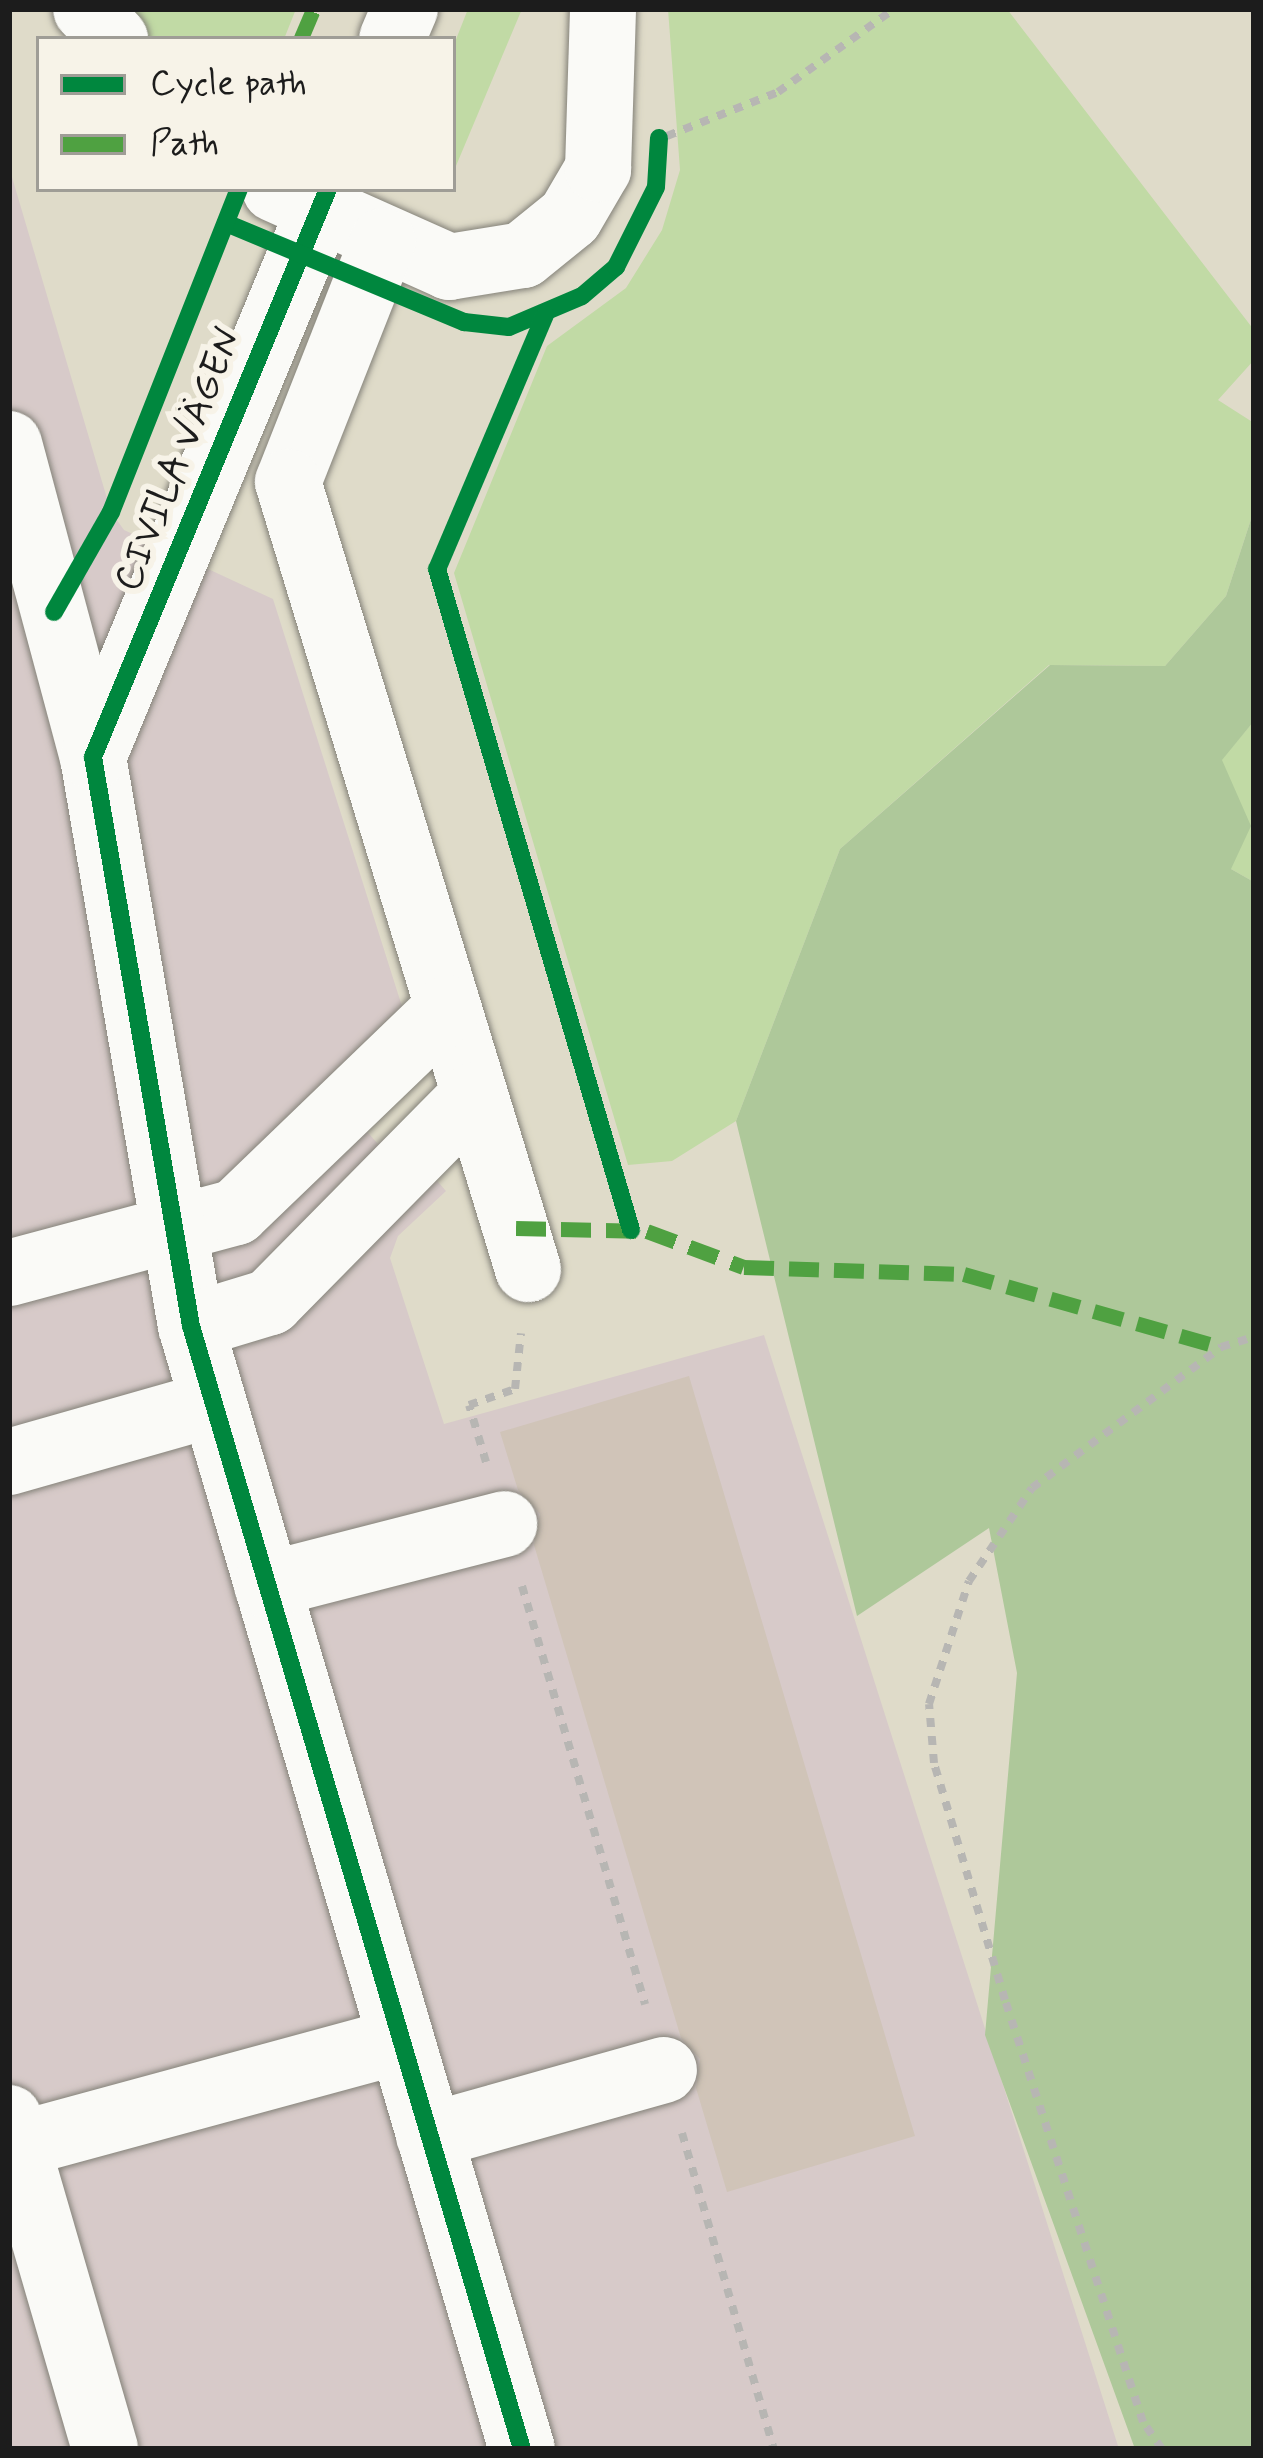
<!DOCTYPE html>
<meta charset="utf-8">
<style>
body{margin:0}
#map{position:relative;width:1263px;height:2458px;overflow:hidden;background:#dfdbc9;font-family:Mynerve,sans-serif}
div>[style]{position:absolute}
.industrial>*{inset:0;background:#d7cac9}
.green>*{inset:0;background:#c1daa5}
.forest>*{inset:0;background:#aec89a}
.building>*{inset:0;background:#d0c4b8}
.path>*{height:8px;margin-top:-4px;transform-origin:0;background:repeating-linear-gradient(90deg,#b7b6b3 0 9px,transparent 0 18px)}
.roads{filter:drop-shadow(0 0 3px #848279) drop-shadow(0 0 3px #848279)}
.minor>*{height:66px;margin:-33px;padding:0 33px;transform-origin:33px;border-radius:33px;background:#fafaf7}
.quiet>*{height:15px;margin-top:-7.5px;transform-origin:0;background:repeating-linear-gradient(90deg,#4fa141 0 30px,transparent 0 45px)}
.cycleway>*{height:18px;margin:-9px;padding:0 9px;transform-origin:9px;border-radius:9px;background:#00873e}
span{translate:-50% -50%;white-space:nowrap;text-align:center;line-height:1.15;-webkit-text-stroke:12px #f7f3e8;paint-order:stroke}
.street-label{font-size:39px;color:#1c1c1c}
.frame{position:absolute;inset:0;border:12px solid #1c1c1c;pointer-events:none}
.legend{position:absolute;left:36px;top:36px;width:420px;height:156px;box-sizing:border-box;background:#f7f3e8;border:3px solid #9f9d96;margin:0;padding:15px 21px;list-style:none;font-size:36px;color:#1c1c1c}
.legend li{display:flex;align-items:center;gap:24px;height:60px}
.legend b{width:60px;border:3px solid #9f9d96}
</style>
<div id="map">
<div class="industrial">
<i style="clip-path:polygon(9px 167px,111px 512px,124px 530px,273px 599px,406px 1019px,346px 1108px,378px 1144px,393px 1131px,446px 1191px,398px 1236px,390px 1258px,444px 1424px,764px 1335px,1119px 2449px,9px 2449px)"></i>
</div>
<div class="green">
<i style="clip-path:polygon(114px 9px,296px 9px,284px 39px,142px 39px)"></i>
<i style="clip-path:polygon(468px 9px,522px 9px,453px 173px,453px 47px)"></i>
<i style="clip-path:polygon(668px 9px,1007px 9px,1254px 330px,1254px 360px,1218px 400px,1254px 423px,1254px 510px,1226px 596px,1165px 666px,1049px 665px,840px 849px,736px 1121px,672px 1161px,628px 1165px,454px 573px,547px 346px,626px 288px,662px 230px,680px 170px)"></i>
<i style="clip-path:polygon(1254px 721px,1254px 882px,1231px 869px,1221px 760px)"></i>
</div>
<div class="forest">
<i style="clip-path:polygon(1254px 510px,1254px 721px,1222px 760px,1251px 826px,1231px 869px,1254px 882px,1254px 2449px,1135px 2449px,985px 2035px,1017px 1673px,989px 1528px,857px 1616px,736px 1121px,840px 849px,1050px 665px,1165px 666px,1226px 596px)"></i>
</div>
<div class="building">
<i style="clip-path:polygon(689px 1376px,915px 2136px,727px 2192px,696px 2088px,700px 2059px,681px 2038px,534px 1545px,540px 1514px,518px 1490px,500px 1432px)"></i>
</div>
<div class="path">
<i style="left:667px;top:136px;width:119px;rotate:-21.6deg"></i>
<i style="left:778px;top:92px;width:143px;rotate:-35.6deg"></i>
<i style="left:486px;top:1462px;width:59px;rotate:-106.6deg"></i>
<i style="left:469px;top:1405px;width:49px;rotate:-19.2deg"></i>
<i style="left:515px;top:1389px;width:56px;rotate:-83.9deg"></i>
<i style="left:522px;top:1586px;width:436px;rotate:73.6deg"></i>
<i style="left:682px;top:2133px;width:329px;rotate:73.8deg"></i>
<i style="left:1162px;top:2449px;width:33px;rotate:-125deg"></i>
<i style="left:1143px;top:2422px;width:444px;rotate:-108.1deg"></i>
<i style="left:1005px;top:2000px;width:247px;rotate:-106.7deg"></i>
<i style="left:934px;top:1763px;width:59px;rotate:-94.8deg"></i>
<i style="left:929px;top:1704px;width:129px;rotate:-72deg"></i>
<i style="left:969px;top:1581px;width:112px;rotate:-55.9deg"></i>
<i style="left:1032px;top:1488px;width:236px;rotate:-36.7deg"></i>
<i style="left:1221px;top:1347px;width:34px;rotate:-17deg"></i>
</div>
<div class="roads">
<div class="minor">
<i style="left:86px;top:9px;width:42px;rotate:46deg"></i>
<i style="left:392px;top:39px;width:33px;rotate:-67deg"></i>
<i style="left:275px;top:189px;width:191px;rotate:24.1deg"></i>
<i style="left:449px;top:267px;width:75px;rotate:-9.2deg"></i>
<i style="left:523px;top:255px;width:60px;rotate:-39deg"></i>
<i style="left:570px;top:217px;width:56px;rotate:-59.7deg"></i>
<i style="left:598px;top:169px;width:160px;rotate:-88.2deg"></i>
<i style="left:383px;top:241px;width:259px;rotate:111.5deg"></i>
<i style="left:288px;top:482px;width:823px;rotate:73.04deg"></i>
<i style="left:9px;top:444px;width:324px;rotate:75deg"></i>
<i style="left:93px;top:757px;width:577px;rotate:80.23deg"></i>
<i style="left:191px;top:1326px;width:1171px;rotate:73.58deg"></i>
<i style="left:93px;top:757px;width:615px;rotate:-67.52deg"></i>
<i style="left:9px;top:1273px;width:235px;rotate:-15deg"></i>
<i style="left:236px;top:1212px;width:294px;rotate:-43.9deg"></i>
<i style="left:191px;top:1326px;width:83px;rotate:-16.9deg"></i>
<i style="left:270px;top:1302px;width:291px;rotate:-45.4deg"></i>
<i style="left:9px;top:1462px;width:212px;rotate:-15.9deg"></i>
<i style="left:267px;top:1585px;width:245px;rotate:-14.4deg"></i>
<i style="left:9px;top:2118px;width:345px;rotate:73.8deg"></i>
<i style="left:429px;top:2136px;width:244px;rotate:-15.7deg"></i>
<i style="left:17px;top:2145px;width:398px;rotate:-15.2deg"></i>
</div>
</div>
<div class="quiet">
<i style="left:301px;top:39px;width:33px;rotate:-67deg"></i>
<i style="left:516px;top:1228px;width:131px;rotate:1.3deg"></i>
<i style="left:647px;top:1231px;width:103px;rotate:20.4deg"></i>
<i style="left:744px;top:1267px;width:220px;rotate:1.8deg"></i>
<i style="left:964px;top:1274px;width:267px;rotate:15.9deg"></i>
</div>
<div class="cycleway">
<i style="left:328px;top:189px;width:615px;rotate:112.48deg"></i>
<i style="left:93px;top:757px;width:577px;rotate:80.23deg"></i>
<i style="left:191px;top:1326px;width:1171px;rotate:73.58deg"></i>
<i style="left:226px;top:223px;width:258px;rotate:22.6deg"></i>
<i style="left:464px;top:322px;width:45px;rotate:6.3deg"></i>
<i style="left:509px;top:327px;width:79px;rotate:-23deg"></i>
<i style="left:582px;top:296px;width:45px;rotate:-40.5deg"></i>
<i style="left:616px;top:267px;width:89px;rotate:-63.4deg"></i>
<i style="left:656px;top:187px;width:49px;rotate:-86.5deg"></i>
<i style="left:545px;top:315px;width:276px;rotate:113deg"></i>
<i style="left:437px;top:569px;width:689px;rotate:73.64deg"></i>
<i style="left:54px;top:612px;width:115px;rotate:-60.3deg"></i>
<i style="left:111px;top:512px;width:347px;rotate:-68.4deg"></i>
</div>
<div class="street-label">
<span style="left:180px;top:460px;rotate:-68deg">CIVILA VÄGEN</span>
</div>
<div class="frame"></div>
<ul class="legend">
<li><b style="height:15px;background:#00873e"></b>Cycle path</li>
<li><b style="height:15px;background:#4fa141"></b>Path</li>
</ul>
</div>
